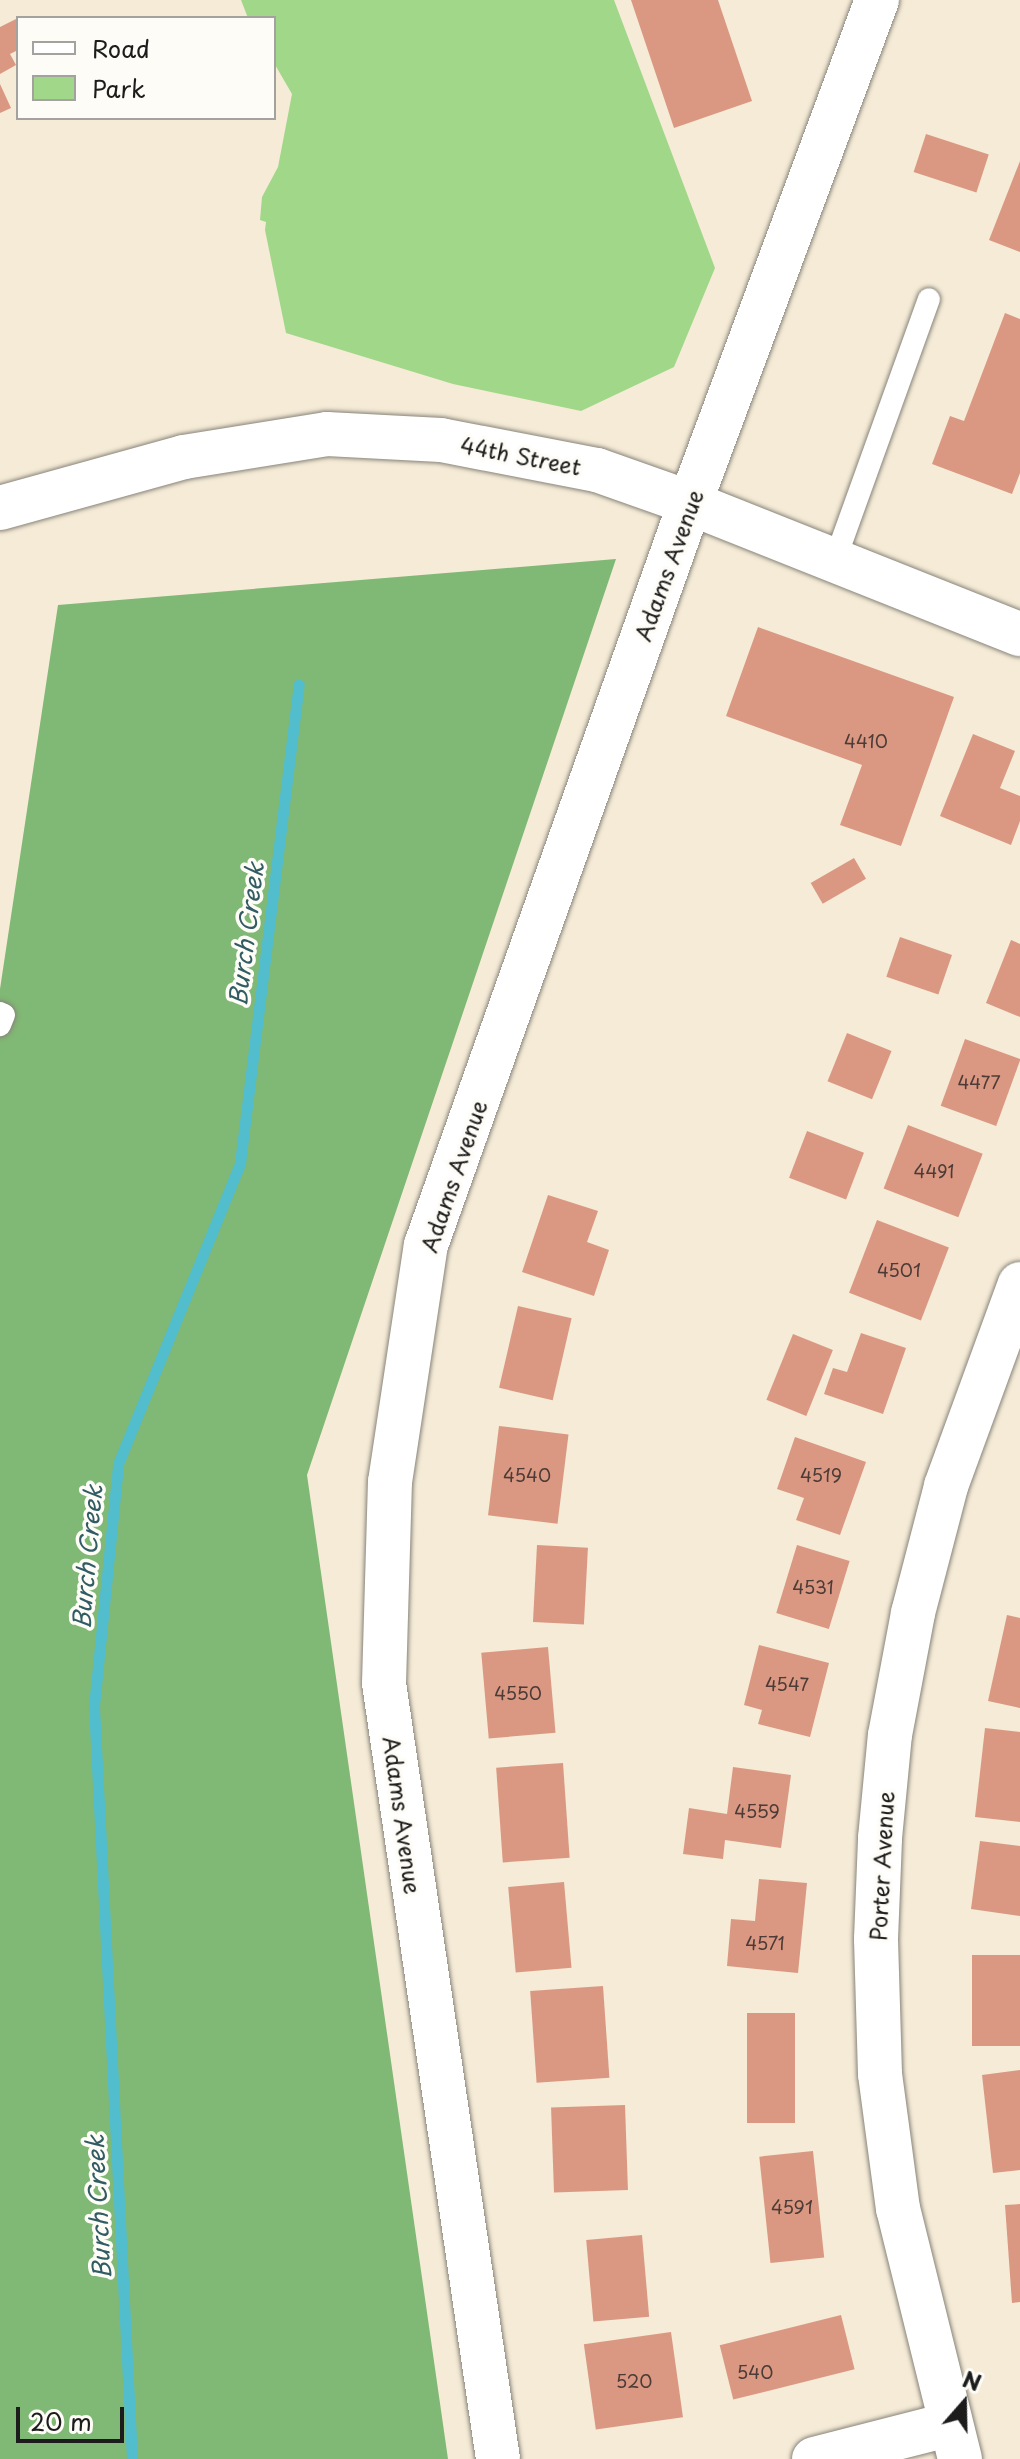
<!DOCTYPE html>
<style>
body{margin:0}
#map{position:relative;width:1020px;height:2459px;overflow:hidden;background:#f5ebd7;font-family:"Playpen Sans",sans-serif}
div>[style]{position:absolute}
.green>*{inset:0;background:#a0d789}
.forest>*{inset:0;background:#80b875}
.stream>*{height:11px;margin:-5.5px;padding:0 5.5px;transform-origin:5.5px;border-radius:5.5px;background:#52bdcd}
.building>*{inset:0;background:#da9882;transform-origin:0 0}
.roads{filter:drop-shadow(0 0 2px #88847a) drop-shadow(0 0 2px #88847a)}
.lane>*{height:22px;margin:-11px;padding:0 11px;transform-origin:11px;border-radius:11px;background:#fff}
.street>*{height:44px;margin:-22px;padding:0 22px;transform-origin:22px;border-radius:22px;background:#fff}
.secondary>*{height:44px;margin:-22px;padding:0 22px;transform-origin:22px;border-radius:22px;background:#fff}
span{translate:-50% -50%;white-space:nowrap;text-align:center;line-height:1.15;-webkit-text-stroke:7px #fdfcf7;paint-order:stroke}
.number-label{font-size:18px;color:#4c3b36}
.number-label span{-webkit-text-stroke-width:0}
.street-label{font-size:22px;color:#1c1c1c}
.water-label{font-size:24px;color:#325c63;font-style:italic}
.legend{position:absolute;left:16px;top:16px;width:260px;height:104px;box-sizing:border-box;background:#fdfcf7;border:2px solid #a3a29f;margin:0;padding:10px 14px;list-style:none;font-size:24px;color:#1c1c1c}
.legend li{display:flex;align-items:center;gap:16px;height:40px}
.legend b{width:40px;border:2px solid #a3a29f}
.north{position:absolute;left:924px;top:2363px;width:80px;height:80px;-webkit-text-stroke:6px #fdfcf7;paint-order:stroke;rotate:20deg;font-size:22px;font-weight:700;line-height:32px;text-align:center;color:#1c1c1c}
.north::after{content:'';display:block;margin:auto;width:28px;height:36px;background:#1c1c1c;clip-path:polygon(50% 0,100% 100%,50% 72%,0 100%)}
.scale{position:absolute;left:16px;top:2407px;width:108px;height:36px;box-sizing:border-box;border:4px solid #1c1c1c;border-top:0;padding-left:10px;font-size:24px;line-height:28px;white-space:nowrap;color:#1c1c1c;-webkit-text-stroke:6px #fdfcf7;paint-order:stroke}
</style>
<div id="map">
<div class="green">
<i style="clip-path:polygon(241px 0,614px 0,715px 268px,674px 367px,581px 411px,453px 384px,286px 333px,265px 230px,266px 222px,260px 220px,262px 197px,278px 167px,292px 94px,274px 63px,274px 18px,248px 18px)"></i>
</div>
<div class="forest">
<i style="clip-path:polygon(616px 559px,307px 1475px,448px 2459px,0 2459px,0 989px,58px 605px)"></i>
</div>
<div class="stream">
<i style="left:132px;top:2459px;width:754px;rotate:-92.89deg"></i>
<i style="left:94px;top:1706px;width:243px;rotate:-84.3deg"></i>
<i style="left:118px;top:1464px;width:325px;rotate:-67.9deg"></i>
<i style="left:240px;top:1163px;width:482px;rotate:-83deg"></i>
</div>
<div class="building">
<i style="clip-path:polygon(631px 0,718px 0,752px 101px,674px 128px)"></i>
<i style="clip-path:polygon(18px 18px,18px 50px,10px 54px,16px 65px,0 74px,0 27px)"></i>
<i style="clip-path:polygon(0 84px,11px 108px,0 113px)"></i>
<i style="left:926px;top:134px;width:66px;height:40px;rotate:18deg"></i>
<i style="clip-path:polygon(1020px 161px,1020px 252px,989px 240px)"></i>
<i style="clip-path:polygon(1005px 313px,1020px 319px,1020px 473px,1012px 494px,932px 464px,950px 416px,964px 421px)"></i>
<i style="clip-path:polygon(758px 627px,954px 697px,901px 846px,840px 825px,862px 765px,726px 716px)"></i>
<i style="clip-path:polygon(973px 734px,1015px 751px,1000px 788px,1020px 796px,1020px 821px,1011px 845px,940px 816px)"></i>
<i style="left:854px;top:858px;width:24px;height:50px;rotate:60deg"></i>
<i style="left:900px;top:937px;width:55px;height:42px;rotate:19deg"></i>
<i style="clip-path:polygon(1011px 940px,1020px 944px,1020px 1017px,986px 1003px)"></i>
<i style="left:847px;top:1033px;width:48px;height:52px;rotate:22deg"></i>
<i style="left:965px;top:1039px;width:59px;height:71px;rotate:20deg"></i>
<i style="left:908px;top:1125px;width:80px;height:68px;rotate:21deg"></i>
<i style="left:807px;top:1131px;width:61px;height:50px;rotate:21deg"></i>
<i style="clip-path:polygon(548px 1195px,598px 1211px,587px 1242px,609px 1250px,594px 1296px,522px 1272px)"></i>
<i style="left:877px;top:1220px;width:77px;height:78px;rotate:21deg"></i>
<i style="left:518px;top:1306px;width:55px;height:84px;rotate:13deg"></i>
<i style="clip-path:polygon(861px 1333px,906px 1348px,883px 1414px,824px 1394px,833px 1368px,847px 1372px)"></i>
<i style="left:793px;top:1334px;width:43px;height:71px;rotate:22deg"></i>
<i style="left:499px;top:1426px;width:70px;height:90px;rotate:7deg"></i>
<i style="clip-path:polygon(795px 1437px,866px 1462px,840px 1535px,796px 1520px,804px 1498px,777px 1489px)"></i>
<i style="left:537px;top:1545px;width:51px;height:77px;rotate:3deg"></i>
<i style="left:797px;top:1545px;width:55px;height:71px;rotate:17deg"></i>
<i style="clip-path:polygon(1007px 1615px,1020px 1618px,1020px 1708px,988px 1701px)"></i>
<i style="clip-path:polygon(759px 1645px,829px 1663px,810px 1737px,758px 1724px,762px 1710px,744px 1705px)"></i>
<i style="left:548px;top:1647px;width:86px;height:67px;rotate:85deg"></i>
<i style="clip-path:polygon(985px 1728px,1020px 1732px,1020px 1822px,975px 1817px)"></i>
<i style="left:563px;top:1763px;width:95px;height:67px;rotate:86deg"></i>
<i style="clip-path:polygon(733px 1767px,791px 1775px,781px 1848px,725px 1840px,723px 1859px,683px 1854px,689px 1808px,727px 1814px)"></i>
<i style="clip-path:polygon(980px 1841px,1020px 1846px,1020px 1916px,971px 1909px)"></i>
<i style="clip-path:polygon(759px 1879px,807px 1883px,798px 1973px,727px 1966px,731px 1919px,755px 1921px)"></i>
<i style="left:564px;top:1882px;width:86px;height:56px;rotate:85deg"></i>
<i style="left:1020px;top:1955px;width:91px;height:48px;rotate:90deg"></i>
<i style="left:603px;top:1986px;width:92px;height:73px;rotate:86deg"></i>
<i style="left:747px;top:2013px;width:48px;height:110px"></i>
<i style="clip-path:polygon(1020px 2070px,1020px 2170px,993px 2173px,982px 2075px)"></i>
<i style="left:625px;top:2105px;width:85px;height:74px;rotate:88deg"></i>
<i style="left:813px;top:2151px;width:107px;height:54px;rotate:84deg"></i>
<i style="clip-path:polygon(1020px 2204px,1020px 2302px,1012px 2303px,1005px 2205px)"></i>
<i style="left:642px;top:2235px;width:82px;height:56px;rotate:85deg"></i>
<i style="left:841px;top:2315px;width:56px;height:125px;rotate:76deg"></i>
<i style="left:671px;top:2332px;width:86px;height:88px;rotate:82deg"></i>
</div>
<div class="roads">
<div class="lane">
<i style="left:835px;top:560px;width:277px;rotate:-70.2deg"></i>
<i style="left:0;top:1013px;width:4px;rotate:27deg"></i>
<i style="left:4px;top:1015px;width:11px;rotate:112deg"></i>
</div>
<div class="street">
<i style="left:690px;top:503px;width:355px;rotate:21.7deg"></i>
<i style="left:814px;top:2459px;width:141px;rotate:-14.3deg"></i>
<i style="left:960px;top:2459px;width:258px;rotate:-103.9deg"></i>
<i style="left:898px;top:2209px;width:136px;rotate:-97.6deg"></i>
<i style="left:880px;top:2074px;width:135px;rotate:-91.7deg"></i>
<i style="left:876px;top:1939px;width:101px;rotate:-87.7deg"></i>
<i style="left:880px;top:1838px;width:103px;rotate:-84.5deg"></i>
<i style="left:890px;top:1735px;width:124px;rotate:-79.3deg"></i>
<i style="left:913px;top:1613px;width:131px;rotate:-75.4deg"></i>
<i style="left:946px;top:1486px;width:215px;rotate:-69.9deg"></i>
</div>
<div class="secondary">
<i style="left:0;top:508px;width:191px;rotate:-15.5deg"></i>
<i style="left:184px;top:457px;width:145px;rotate:-9.1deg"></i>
<i style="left:327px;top:434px;width:114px;rotate:3deg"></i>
<i style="left:441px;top:440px;width:159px;rotate:10.9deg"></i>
<i style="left:597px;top:470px;width:99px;rotate:19.5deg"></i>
<i style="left:498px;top:2459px;width:784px;rotate:-98.36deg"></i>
<i style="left:384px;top:1683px;width:201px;rotate:-88.3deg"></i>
<i style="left:390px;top:1482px;width:240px;rotate:-81.4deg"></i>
<i style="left:426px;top:1245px;width:788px;rotate:-70.41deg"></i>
<i style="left:690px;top:503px;width:537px;rotate:-69.61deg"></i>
</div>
</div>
<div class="number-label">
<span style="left:866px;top:741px">4410</span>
<span style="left:979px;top:1082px">4477</span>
<span style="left:934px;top:1171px">4491</span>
<span style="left:899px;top:1270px">4501</span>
<span style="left:527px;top:1475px">4540</span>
<span style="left:821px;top:1475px">4519</span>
<span style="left:813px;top:1587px">4531</span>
<span style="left:787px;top:1684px">4547</span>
<span style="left:518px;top:1693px">4550</span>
<span style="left:757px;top:1811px">4559</span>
<span style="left:765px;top:1943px">4571</span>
<span style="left:792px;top:2207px">4591</span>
<span style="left:755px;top:2372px">540</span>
<span style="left:634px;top:2381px">520</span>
</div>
<div class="street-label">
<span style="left:521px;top:455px;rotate:11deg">44th Street</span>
<span style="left:668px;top:565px;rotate:-70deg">Adams Avenue</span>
<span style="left:453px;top:1176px;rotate:-71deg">Adams Avenue</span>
<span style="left:403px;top:1815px;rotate:82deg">Adams Avenue</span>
<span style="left:881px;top:1866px;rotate:-87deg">Porter Avenue</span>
</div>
<div class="water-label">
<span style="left:246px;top:934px;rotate:-83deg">Burch Creek</span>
<span style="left:87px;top:1557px;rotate:-85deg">Burch Creek</span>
<span style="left:98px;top:2207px;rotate:-93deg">Burch Creek</span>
</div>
<ul class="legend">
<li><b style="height:10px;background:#fff"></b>Road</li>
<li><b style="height:22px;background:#a0d789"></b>Park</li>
</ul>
<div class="north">N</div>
<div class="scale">20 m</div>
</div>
